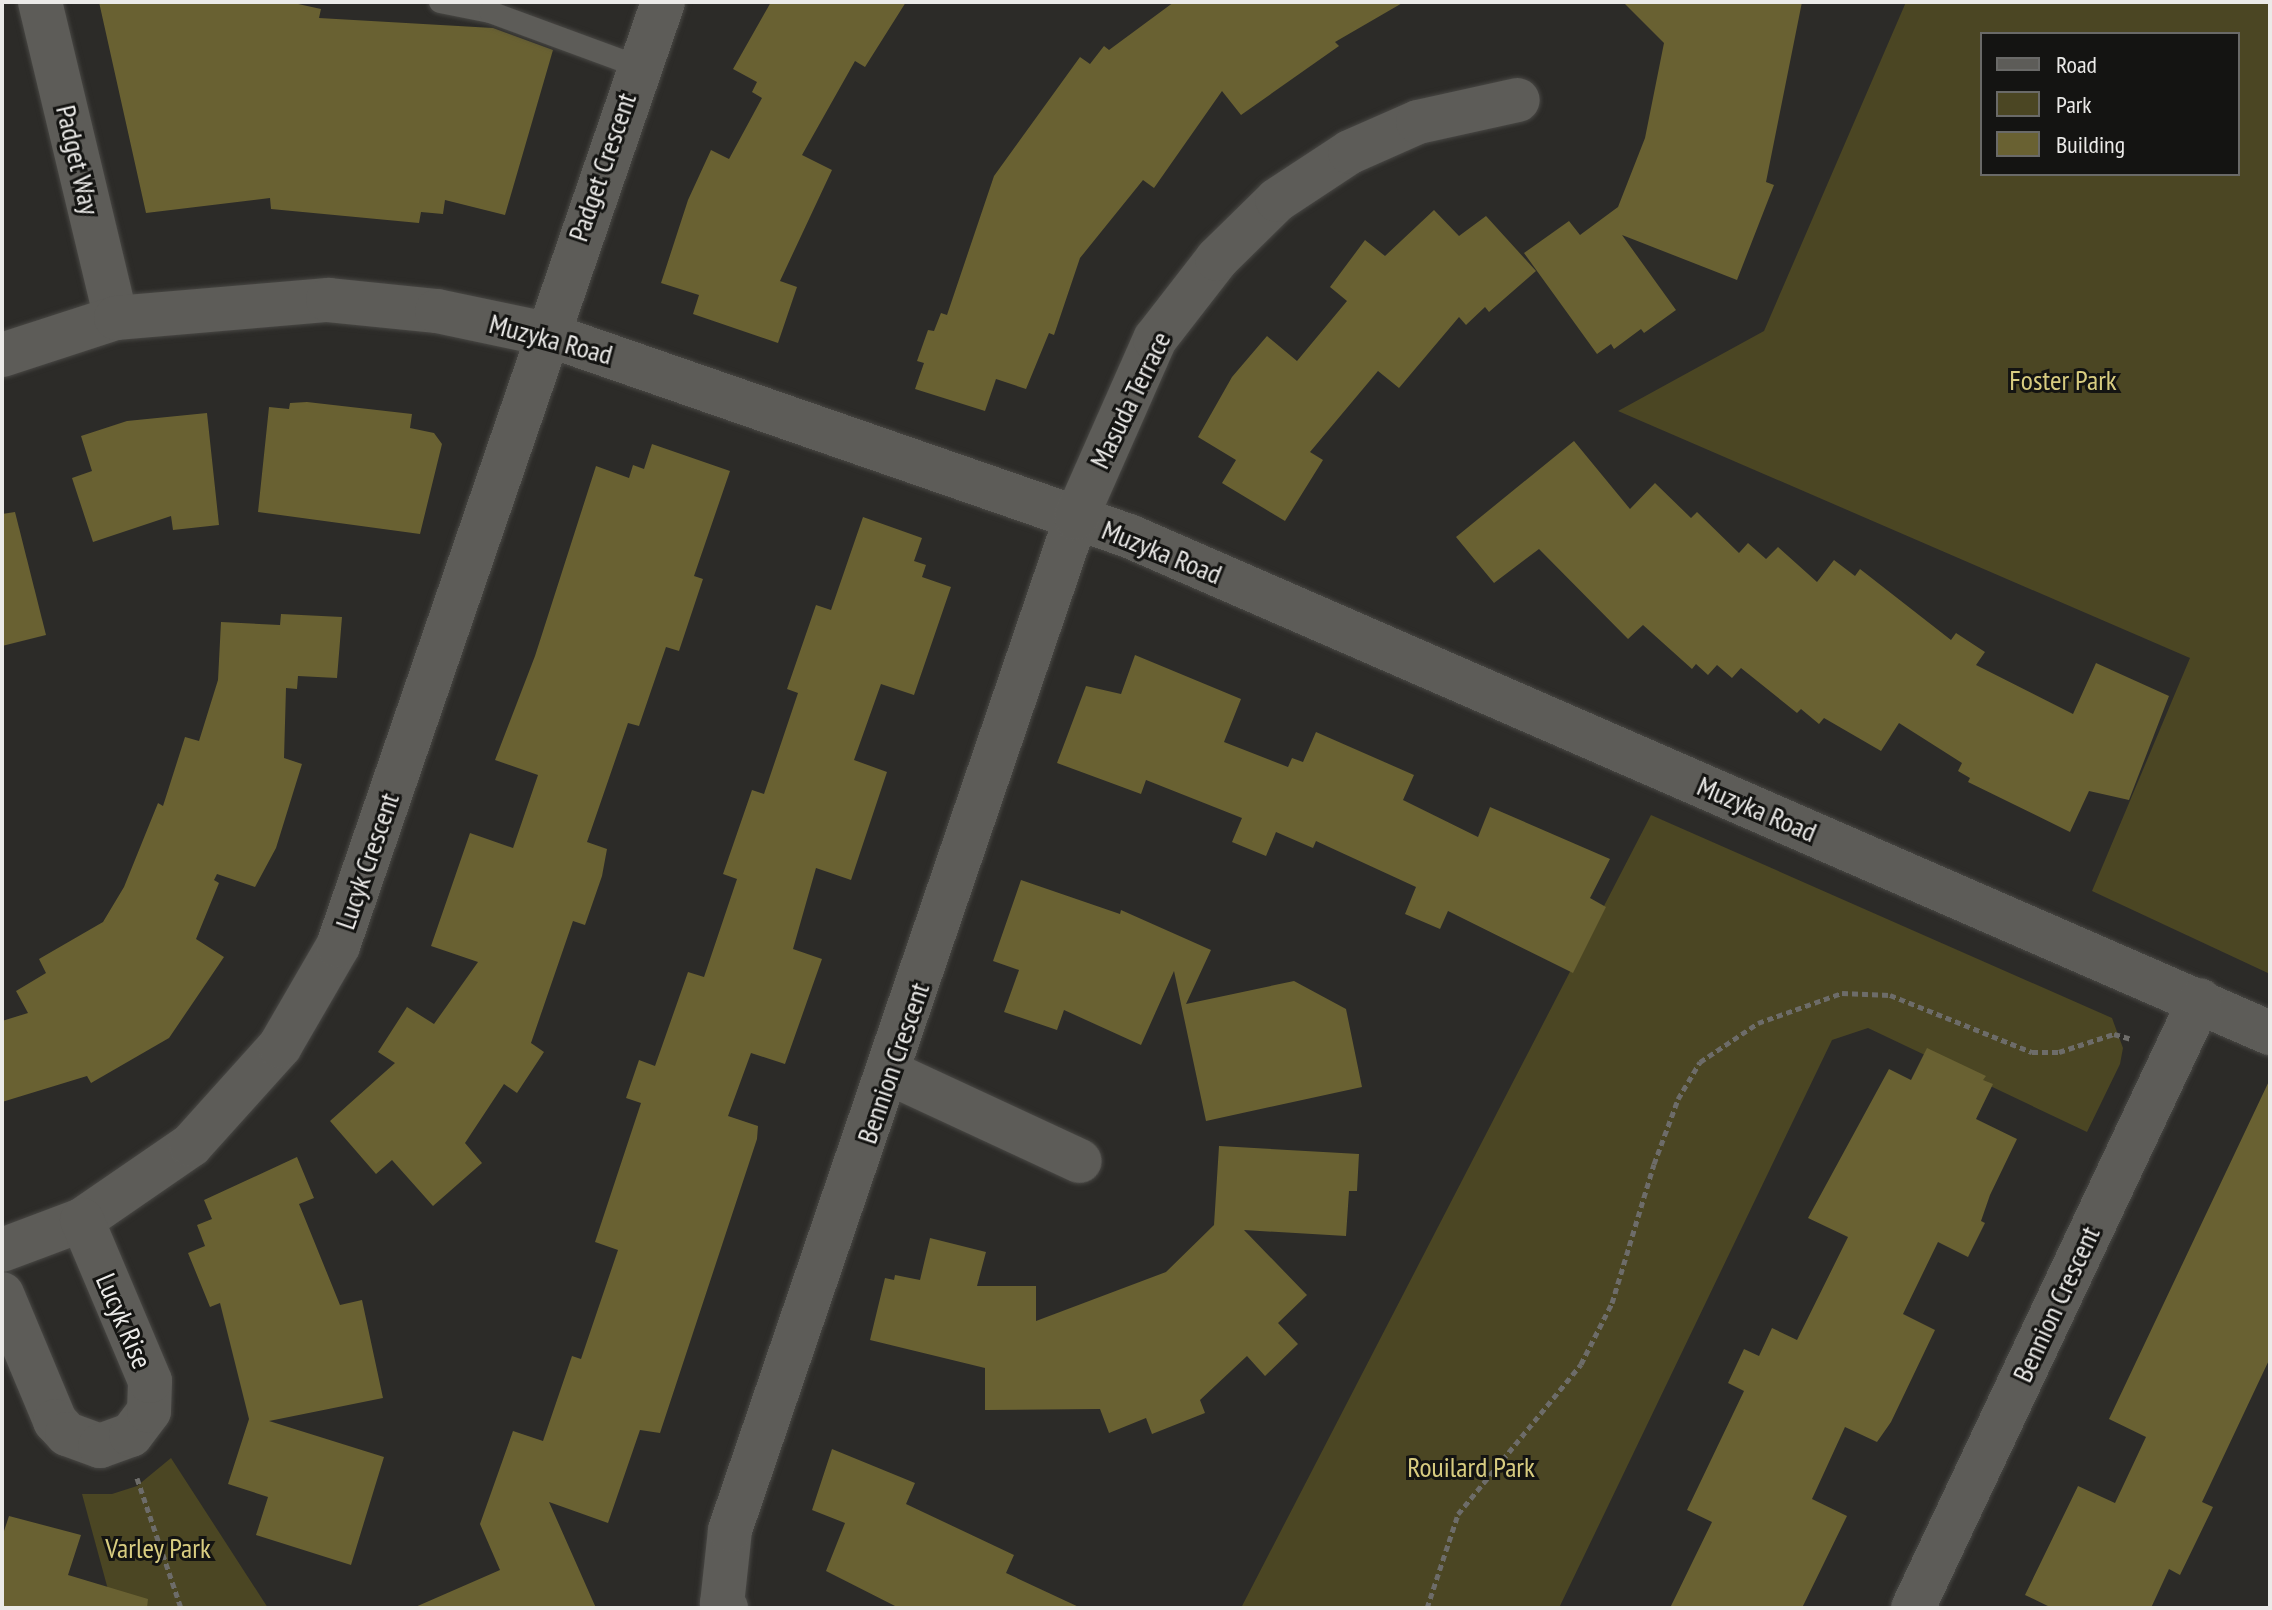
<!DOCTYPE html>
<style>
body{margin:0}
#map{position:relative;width:2272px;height:1610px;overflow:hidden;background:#2c2b28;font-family:"PT Sans Narrow",sans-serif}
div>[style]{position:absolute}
.green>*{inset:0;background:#4b4623}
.building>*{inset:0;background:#696132}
.path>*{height:5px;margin-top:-2.5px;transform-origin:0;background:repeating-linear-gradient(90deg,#6d6c69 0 6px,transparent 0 10px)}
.roads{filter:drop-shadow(0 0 2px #484744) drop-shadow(0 0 2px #484744)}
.service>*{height:22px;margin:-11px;padding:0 11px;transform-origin:11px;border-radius:11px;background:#5d5c58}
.minor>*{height:44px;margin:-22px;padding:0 22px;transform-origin:22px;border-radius:22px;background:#5d5c58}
span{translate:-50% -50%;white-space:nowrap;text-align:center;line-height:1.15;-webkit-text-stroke:6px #141412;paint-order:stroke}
.street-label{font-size:28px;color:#ebeae8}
.park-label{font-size:28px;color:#d8cc80}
.frame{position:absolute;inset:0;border:4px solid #ebeae8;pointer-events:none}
.legend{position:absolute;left:1980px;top:32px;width:260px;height:144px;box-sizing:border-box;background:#141412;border:2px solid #6a6a68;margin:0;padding:10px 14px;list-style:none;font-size:24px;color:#ebeae8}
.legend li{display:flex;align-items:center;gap:16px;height:40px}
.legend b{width:40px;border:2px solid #6a6a68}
</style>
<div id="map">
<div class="green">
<i style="clip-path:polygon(evenodd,1906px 2px,2270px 2px,2270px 974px,2092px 891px,2190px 658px,1618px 411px,1764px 331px,1906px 2px,1982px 34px,2238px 34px,2238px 174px,1982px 174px,1982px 34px)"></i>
<i style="clip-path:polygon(1651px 815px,2112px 1018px,2123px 1048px,2120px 1064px,2087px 1132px,1868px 1028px,1832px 1040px,1559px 1608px,1241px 1608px)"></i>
<i style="clip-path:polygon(171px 1458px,268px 1608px,113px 1608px,82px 1494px,112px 1494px,137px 1486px)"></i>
</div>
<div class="building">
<i style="clip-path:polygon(99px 2px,289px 2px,321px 9px,319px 18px,493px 28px,553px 50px,505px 215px,445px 200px,443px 214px,421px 212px,419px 223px,271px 209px,270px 198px,146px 213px)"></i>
<i style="clip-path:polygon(771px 2px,906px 2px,865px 67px,855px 61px,802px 155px,832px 170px,780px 281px,797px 287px,778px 343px,693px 314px,699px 295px,661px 283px,688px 200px,711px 150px,729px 159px,762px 98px,752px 92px,757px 82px,733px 69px)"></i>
<i style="clip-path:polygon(1174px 2px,1404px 2px,1335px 42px,1339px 46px,1241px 115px,1222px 91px,1154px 188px,1143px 180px,1080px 258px,1054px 335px,1049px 333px,1026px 389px,996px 379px,985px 411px,915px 389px,924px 363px,917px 361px,928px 330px,934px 331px,941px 313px,947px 315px,994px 176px,1080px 57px,1090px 64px,1104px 46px,1109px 50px)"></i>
<i style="clip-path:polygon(1623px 2px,1802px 2px,1766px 182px,1774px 185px,1737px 280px,1622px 235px,1676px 310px,1644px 333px,1641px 329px,1614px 349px,1611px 344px,1597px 354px,1524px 253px,1569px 221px,1580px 235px,1618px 207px,1645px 138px,1664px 43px)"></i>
<i style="clip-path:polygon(1434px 210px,1459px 236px,1486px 216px,1536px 271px,1489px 312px,1485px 307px,1466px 325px,1459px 317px,1399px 388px,1378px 371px,1310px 452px,1323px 460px,1285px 521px,1222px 483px,1236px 460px,1198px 437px,1232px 377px,1267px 336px,1297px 361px,1347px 301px,1330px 287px,1365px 240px,1385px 256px)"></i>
<i style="clip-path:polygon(307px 402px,412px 414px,410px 428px,434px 433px,442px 444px,420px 534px,258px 512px,269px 407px,289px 409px,290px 403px)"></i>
<i style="clip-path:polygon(207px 413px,219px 525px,173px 530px,171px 516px,93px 542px,72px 478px,92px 471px,81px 436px,127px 421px)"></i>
<i style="clip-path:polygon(1574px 441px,1630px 509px,1655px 483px,1691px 518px,1697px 512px,1739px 553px,1748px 543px,1766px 559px,1778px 547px,1817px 582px,1834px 560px,1855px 576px,1860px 569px,1951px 640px,1956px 633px,1985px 652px,1976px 665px,2073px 714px,2096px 663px,2169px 696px,2129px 800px,2089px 791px,2070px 832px,1968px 782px,1970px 778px,1958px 771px,1962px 763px,1899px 723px,1881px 751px,1824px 718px,1819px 724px,1801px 709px,1797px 713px,1741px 668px,1732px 678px,1717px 665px,1708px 675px,1696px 664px,1692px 669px,1643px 625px,1628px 639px,1539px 549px,1494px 583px,1456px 537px)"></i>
<i style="clip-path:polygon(652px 444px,730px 471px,694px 576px,703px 579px,679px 651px,666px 647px,639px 726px,628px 723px,587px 842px,607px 849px,602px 876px,585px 925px,573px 921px,531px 1043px,544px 1052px,517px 1093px,504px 1084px,465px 1143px,482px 1163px,433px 1206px,392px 1160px,376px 1174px,330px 1121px,395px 1063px,378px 1052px,407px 1007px,434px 1024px,478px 962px,431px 946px,470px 833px,513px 848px,538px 775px,495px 760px,535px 656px,596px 466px,629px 478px,633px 465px,644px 469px)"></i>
<i style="clip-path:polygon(15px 512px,46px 635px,2px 646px,2px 514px)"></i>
<i style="clip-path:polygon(863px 517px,922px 538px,914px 561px,926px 565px,922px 577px,951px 587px,914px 695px,881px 684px,854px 760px,887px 772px,851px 880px,816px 868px,793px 949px,822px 959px,785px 1064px,751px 1053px,728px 1116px,758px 1126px,757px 1139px,660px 1433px,640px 1430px,608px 1523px,549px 1502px,596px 1608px,413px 1608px,500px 1570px,480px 1524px,513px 1431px,543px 1441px,572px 1356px,581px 1359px,618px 1250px,595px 1242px,641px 1103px,626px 1098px,639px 1060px,655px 1066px,688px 972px,704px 977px,737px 879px,723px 874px,752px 790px,764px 794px,798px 693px,787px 689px,816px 605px,831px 610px)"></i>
<i style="clip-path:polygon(281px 614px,342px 617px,337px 678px,298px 676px,297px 689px,286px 688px,284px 758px,302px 764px,276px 848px,255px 887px,217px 874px,214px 880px,219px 883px,196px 939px,224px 957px,169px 1038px,91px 1083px,87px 1076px,2px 1102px,2px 1021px,28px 1013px,16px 991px,46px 973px,39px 959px,103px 922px,124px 887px,158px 803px,163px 806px,185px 737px,199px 741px,218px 680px,221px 622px,280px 625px)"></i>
<i style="clip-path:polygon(1135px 655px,1241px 699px,1224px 742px,1288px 767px,1292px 758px,1303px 762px,1316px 732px,1414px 775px,1403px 800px,1478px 837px,1490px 807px,1610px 859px,1590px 898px,1606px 907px,1573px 973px,1448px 911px,1440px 929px,1405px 914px,1416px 887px,1316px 841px,1313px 848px,1276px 832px,1266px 856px,1232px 842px,1242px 818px,1146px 780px,1141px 794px,1057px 763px,1086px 686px,1121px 694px)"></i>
<i style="clip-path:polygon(1021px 880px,1120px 914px,1121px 910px,1211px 950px,1186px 1004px,1294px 981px,1346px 1009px,1362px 1087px,1206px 1121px,1174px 971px,1141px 1045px,1064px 1010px,1057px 1030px,1004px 1012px,1019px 970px,993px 961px)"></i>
<i style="clip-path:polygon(1927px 1048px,1986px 1076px,1983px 1080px,1993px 1084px,1976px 1119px,2017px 1139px,1990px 1195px,1981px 1221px,1985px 1223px,1968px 1257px,1938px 1242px,1903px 1314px,1935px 1330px,1891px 1422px,1877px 1442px,1845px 1427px,1812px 1499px,1847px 1516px,1802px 1608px,1670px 1608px,1712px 1522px,1687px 1510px,1744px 1391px,1728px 1383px,1744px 1349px,1759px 1356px,1772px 1328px,1797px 1340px,1848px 1237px,1808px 1218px,1889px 1069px,1911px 1080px)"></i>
<i style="clip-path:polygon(2270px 1079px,2270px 1358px,2202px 1502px,2213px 1507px,2180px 1575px,2169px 1569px,2151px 1608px,2052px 1608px,2025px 1595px,2078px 1486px,2115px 1503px,2146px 1437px,2109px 1419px)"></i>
<i style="clip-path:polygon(1219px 1146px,1359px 1154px,1357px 1191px,1349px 1191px,1346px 1236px,1244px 1230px,1307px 1295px,1278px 1323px,1298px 1344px,1265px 1376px,1247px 1356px,1200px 1400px,1205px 1413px,1152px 1434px,1146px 1418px,1109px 1433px,1100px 1409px,985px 1410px,985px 1368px,870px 1340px,885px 1278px,894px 1280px,895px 1275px,920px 1280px,930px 1238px,986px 1252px,977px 1286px,1036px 1286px,1036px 1321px,1166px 1272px,1214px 1225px)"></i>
<i style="clip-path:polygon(297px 1157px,314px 1198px,299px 1204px,340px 1305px,362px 1300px,383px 1398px,269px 1421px,384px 1457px,351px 1565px,256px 1535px,268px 1497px,228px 1484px,249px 1419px,220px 1303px,210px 1307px,188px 1253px,205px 1246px,197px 1225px,212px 1219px,204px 1200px)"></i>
<i style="clip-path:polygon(832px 1449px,915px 1483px,906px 1504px,1014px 1555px,1006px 1573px,1081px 1608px,899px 1608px,826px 1571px,845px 1523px,812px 1510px)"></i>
<i style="clip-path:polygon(9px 1516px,81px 1535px,68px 1575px,148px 1599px,147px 1608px,2px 1608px,2px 1537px)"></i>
</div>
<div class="path">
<i style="left:137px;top:1478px;width:137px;rotate:71.3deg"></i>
<i style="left:1427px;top:1608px;width:99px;rotate:-71.7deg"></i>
<i style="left:1458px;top:1514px;width:194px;rotate:-50.6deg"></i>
<i style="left:1581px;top:1364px;width:68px;rotate:-63.1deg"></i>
<i style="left:1612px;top:1303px;width:145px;rotate:-73.2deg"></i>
<i style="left:1654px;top:1164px;width:69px;rotate:-69.7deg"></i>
<i style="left:1678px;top:1099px;width:43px;rotate:-59.3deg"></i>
<i style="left:1700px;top:1062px;width:70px;rotate:-33.9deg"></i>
<i style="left:1758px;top:1023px;width:89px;rotate:-19.7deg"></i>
<i style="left:1842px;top:993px;width:48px;rotate:2.4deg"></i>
<i style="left:1890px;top:995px;width:153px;rotate:21.9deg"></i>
<i style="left:2032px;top:1052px;width:27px"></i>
<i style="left:2059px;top:1052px;width:58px;rotate:-18.1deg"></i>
<i style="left:2114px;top:1034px;width:19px;rotate:16deg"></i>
</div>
<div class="roads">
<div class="service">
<i style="left:440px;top:2px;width:51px;rotate:11.3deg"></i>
<i style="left:490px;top:12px;width:157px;rotate:20.2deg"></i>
</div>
<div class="minor">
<i style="left:40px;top:2px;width:325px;rotate:76.5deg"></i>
<i style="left:2px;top:355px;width:120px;rotate:-18deg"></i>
<i style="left:116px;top:318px;width:213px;rotate:-4.9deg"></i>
<i style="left:328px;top:300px;width:110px;rotate:5.8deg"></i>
<i style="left:437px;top:311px;width:111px;rotate:11.9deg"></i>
<i style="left:546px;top:334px;width:617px;rotate:19.11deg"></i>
<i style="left:1129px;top:536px;width:1245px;rotate:23.54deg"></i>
<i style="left:890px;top:1073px;width:209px;rotate:24.9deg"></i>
<i style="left:2px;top:1250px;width:85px;rotate:-20.6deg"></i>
<i style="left:82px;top:1220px;width:132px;rotate:-34.5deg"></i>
<i style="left:191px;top:1145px;width:133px;rotate:-48deg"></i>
<i style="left:280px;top:1046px;width:116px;rotate:-59.9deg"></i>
<i style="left:338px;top:946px;width:998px;rotate:-71deg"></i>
<i style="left:2px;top:1294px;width:138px;rotate:67.3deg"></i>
<i style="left:55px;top:1421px;width:18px;rotate:47deg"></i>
<i style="left:67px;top:1434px;width:35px;rotate:20deg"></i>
<i style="left:100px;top:1446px;width:33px;rotate:-20deg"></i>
<i style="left:131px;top:1435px;width:30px;rotate:-53deg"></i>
<i style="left:149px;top:1411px;width:30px;rotate:-88deg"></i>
<i style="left:150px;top:1381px;width:175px;rotate:-112.9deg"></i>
<i style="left:726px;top:1608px;width:6px;rotate:-135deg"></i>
<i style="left:722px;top:1604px;width:74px;rotate:-83.8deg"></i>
<i style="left:730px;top:1530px;width:1070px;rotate:-71.12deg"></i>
<i style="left:1076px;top:518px;width:196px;rotate:-66.2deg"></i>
<i style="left:1155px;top:339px;width:101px;rotate:-52.2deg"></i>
<i style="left:1217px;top:259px;width:84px;rotate:-44.5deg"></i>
<i style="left:1277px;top:200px;width:87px;rotate:-33.3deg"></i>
<i style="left:1350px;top:152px;width:74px;rotate:-23.8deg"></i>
<i style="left:1418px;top:122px;width:102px;rotate:-12.4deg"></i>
<i style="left:1913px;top:1608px;width:672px;rotate:-64.73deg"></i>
</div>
</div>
<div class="street-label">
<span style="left:78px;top:160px;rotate:77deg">Padget Way</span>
<span style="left:602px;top:167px;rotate:-71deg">Padget Crescent</span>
<span style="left:551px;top:339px;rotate:15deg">Muzyka Road</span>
<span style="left:1130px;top:400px;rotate:-64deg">Masuda Terrace</span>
<span style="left:1162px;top:552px;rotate:22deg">Muzyka Road</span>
<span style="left:1757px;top:809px;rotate:23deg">Muzyka Road</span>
<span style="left:367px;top:861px;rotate:-71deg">Lucyk Crescent</span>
<span style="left:893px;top:1063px;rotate:-71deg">Bennion Crescent</span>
<span style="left:2056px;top:1304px;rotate:-65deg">Bennion Crescent</span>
<span style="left:124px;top:1321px;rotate:67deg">Lucyk Rise</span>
</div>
<div class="park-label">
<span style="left:2063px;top:380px">Foster Park</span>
<span style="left:1471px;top:1467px">Rouilard Park</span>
<span style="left:158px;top:1548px">Varley Park</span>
</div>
<div class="frame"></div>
<ul class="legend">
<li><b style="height:10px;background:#5d5c58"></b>Road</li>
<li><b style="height:22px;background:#4b4623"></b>Park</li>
<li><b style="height:22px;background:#696132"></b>Building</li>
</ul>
</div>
